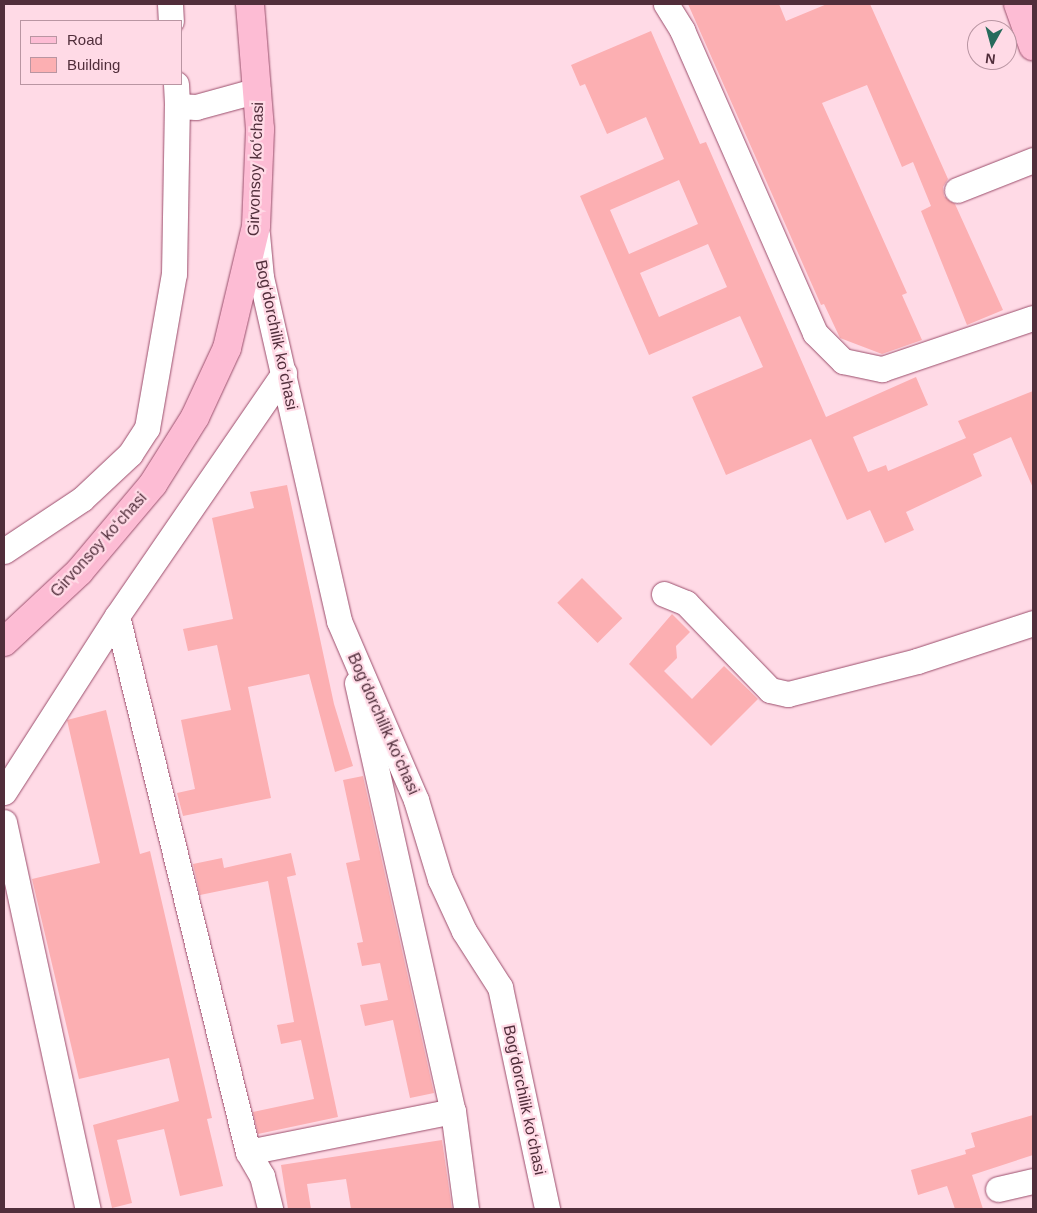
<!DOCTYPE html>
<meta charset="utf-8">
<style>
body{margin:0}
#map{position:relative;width:1037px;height:1213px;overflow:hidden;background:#ffdae6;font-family:Helvetica,sans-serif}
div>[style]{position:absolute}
.building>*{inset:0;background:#fcafb2;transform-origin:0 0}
.roads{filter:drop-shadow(0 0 1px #9b4e6c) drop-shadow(0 0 1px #9b4e6c)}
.minor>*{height:25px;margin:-12.5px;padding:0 12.5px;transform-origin:12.5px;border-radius:12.5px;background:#fff}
.major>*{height:28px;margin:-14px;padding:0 14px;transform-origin:14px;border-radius:14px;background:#fdbcd4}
span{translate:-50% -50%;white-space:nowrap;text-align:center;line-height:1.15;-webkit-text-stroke:4.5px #ffdae6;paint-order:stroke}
.street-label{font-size:16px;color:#512e3b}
.frame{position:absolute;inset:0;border:5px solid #512e3b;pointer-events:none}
.legend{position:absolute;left:20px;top:20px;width:162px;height:65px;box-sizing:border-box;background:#ffdae6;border:1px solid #b995a2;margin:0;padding:6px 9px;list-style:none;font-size:15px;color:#512e3b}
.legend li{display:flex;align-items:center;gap:10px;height:25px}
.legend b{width:25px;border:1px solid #b995a2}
.north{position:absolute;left:967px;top:20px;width:50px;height:50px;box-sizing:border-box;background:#ffdae6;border:1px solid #b995a2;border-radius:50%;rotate:187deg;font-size:14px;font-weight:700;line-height:20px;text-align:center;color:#512e3b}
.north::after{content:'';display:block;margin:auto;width:18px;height:22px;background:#276b5c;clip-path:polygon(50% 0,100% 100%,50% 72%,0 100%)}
</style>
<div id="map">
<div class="building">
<i style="clip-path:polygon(688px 4px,779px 4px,786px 21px,827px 4px,870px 4px,948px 179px,943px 187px,944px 196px,955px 204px,1003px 310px,967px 325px,921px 211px,931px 206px,913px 162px,902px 167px,867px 85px,822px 103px,907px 293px,902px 295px,922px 340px,882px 354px,840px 338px,824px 304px,821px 305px)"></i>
<i style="clip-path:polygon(evenodd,651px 31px,700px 144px,706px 142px,826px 417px,916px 377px,928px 405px,853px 437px,868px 472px,886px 465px,888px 471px,966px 438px,958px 421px,1033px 391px,1033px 488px,1011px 437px,973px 454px,982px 476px,906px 512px,914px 530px,885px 543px,870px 510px,847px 520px,811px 439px,726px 475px,692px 397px,763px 367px,740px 316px,649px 355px,580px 196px,664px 159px,646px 117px,607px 134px,585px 84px,580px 86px,571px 65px,651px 31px,679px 180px,698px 224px,629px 254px,610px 210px,679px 180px,651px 31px,708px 244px,727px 287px,659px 317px,640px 273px,708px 244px)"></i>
<i style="clip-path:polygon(287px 485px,334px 704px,353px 766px,335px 772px,309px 674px,248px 687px,271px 798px,183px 816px,177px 793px,195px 789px,181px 720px,231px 710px,217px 645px,188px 651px,183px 629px,233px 619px,212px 518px,254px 508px,250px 492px)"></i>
<i style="left:582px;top:578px;width:57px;height:35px;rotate:45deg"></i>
<i style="clip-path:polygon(672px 614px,690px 632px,676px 646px,677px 658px,664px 671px,692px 699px,724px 666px,758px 699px,711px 746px,629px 664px)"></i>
<i style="clip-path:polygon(106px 710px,140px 854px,150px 851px,212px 1118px,207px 1119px,223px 1186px,180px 1196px,164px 1129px,117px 1140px,132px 1203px,112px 1208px,93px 1125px,179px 1101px,169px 1058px,79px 1079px,32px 879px,100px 863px,67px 720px)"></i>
<i style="clip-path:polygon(363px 776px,434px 1093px,410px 1098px,393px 1020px,365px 1026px,360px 1005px,388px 1000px,380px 963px,362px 966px,357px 943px,363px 942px,346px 863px,360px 860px,343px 780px)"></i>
<i style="clip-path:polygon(291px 853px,296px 875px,287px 877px,338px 1117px,258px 1134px,253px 1112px,314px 1099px,301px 1040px,281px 1044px,277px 1025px,294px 1022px,268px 881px,200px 895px,193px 864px,222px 858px,224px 868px)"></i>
<i style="clip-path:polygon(1033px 1115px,1033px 1155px,972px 1175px,983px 1209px,955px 1209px,947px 1186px,918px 1195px,911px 1170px,966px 1154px,965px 1150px,975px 1147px,971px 1133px)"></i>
<i style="clip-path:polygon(442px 1140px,452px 1209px,351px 1209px,346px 1179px,307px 1184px,311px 1209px,288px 1209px,281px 1165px)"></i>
</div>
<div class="roads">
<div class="minor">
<i style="left:170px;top:4px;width:17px;rotate:87deg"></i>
<i style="left:666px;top:4px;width:31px;rotate:58deg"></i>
<i style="left:682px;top:30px;width:331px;rotate:66.3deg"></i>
<i style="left:815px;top:333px;width:40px;rotate:45deg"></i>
<i style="left:843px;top:361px;width:40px;rotate:12deg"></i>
<i style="left:882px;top:369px;width:159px;rotate:-18.7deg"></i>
<i style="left:176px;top:84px;width:22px;rotate:87deg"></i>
<i style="left:177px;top:106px;width:19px;rotate:3deg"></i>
<i style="left:196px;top:107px;width:64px;rotate:-15.3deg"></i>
<i style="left:957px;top:190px;width:82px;rotate:-21.5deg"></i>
<i style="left:257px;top:234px;width:43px;rotate:84.7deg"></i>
<i style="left:261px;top:277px;width:353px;rotate:77.2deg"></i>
<i style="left:339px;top:621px;width:195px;rotate:66.7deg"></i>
<i style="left:416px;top:800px;width:83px;rotate:73.1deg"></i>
<i style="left:440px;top:879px;width:57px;rotate:65.2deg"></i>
<i style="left:464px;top:931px;width:67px;rotate:57.3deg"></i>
<i style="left:500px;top:987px;width:227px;rotate:78deg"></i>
<i style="left:4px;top:551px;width:94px;rotate:-33.7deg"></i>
<i style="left:82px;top:499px;width:66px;rotate:-43.2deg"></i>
<i style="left:130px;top:454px;width:31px;rotate:-57deg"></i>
<i style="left:147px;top:428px;width:156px;rotate:-80.1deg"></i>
<i style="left:174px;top:274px;width:168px;rotate:-89deg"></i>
<i style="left:664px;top:594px;width:24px;rotate:22deg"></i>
<i style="left:686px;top:603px;width:121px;rotate:46deg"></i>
<i style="left:770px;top:690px;width:18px;rotate:13deg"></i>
<i style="left:788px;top:694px;width:133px;rotate:-14.3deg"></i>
<i style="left:917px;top:661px;width:122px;rotate:-18.1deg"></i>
<i style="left:117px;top:616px;width:552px;rotate:76.27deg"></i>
<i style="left:248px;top:1152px;width:28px;rotate:60deg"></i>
<i style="left:262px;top:1176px;width:34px;rotate:76deg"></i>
<i style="left:357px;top:683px;width:439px;rotate:77.4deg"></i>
<i style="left:453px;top:1111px;width:99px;rotate:82.4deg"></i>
<i style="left:4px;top:792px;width:209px;rotate:-57.3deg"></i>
<i style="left:117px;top:616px;width:295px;rotate:-55.5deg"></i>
<i style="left:4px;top:822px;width:396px;rotate:77.8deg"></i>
<i style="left:248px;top:1152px;width:209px;rotate:-11.3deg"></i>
<i style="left:998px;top:1189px;width:36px;rotate:-13deg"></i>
</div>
<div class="major">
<i style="left:1018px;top:4px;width:45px;rotate:70.3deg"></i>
<i style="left:4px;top:642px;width:103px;rotate:-43deg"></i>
<i style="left:79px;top:572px;width:115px;rotate:-49.9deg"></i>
<i style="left:153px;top:484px;width:79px;rotate:-57.9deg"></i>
<i style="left:195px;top:417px;width:76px;rotate:-65.1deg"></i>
<i style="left:227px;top:348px;width:125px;rotate:-76.6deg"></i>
<i style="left:256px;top:226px;width:97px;rotate:-87.6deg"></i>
<i style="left:260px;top:129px;width:125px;rotate:-94.6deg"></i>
</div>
</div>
<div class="street-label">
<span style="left:256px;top:169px;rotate:-88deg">Girvonsoy koʻchasi</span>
<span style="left:276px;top:335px;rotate:78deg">Bogʻdorchilik koʻchasi</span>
<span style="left:99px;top:545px;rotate:-48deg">Girvonsoy koʻchasi</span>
<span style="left:383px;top:724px;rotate:66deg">Bogʻdorchilik koʻchasi</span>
<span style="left:524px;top:1100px;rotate:78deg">Bogʻdorchilik koʻchasi</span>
</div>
<div class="frame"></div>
<ul class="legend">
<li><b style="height:6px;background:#fdbcd4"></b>Road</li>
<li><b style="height:14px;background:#fcafb2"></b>Building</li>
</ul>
<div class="north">N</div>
</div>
